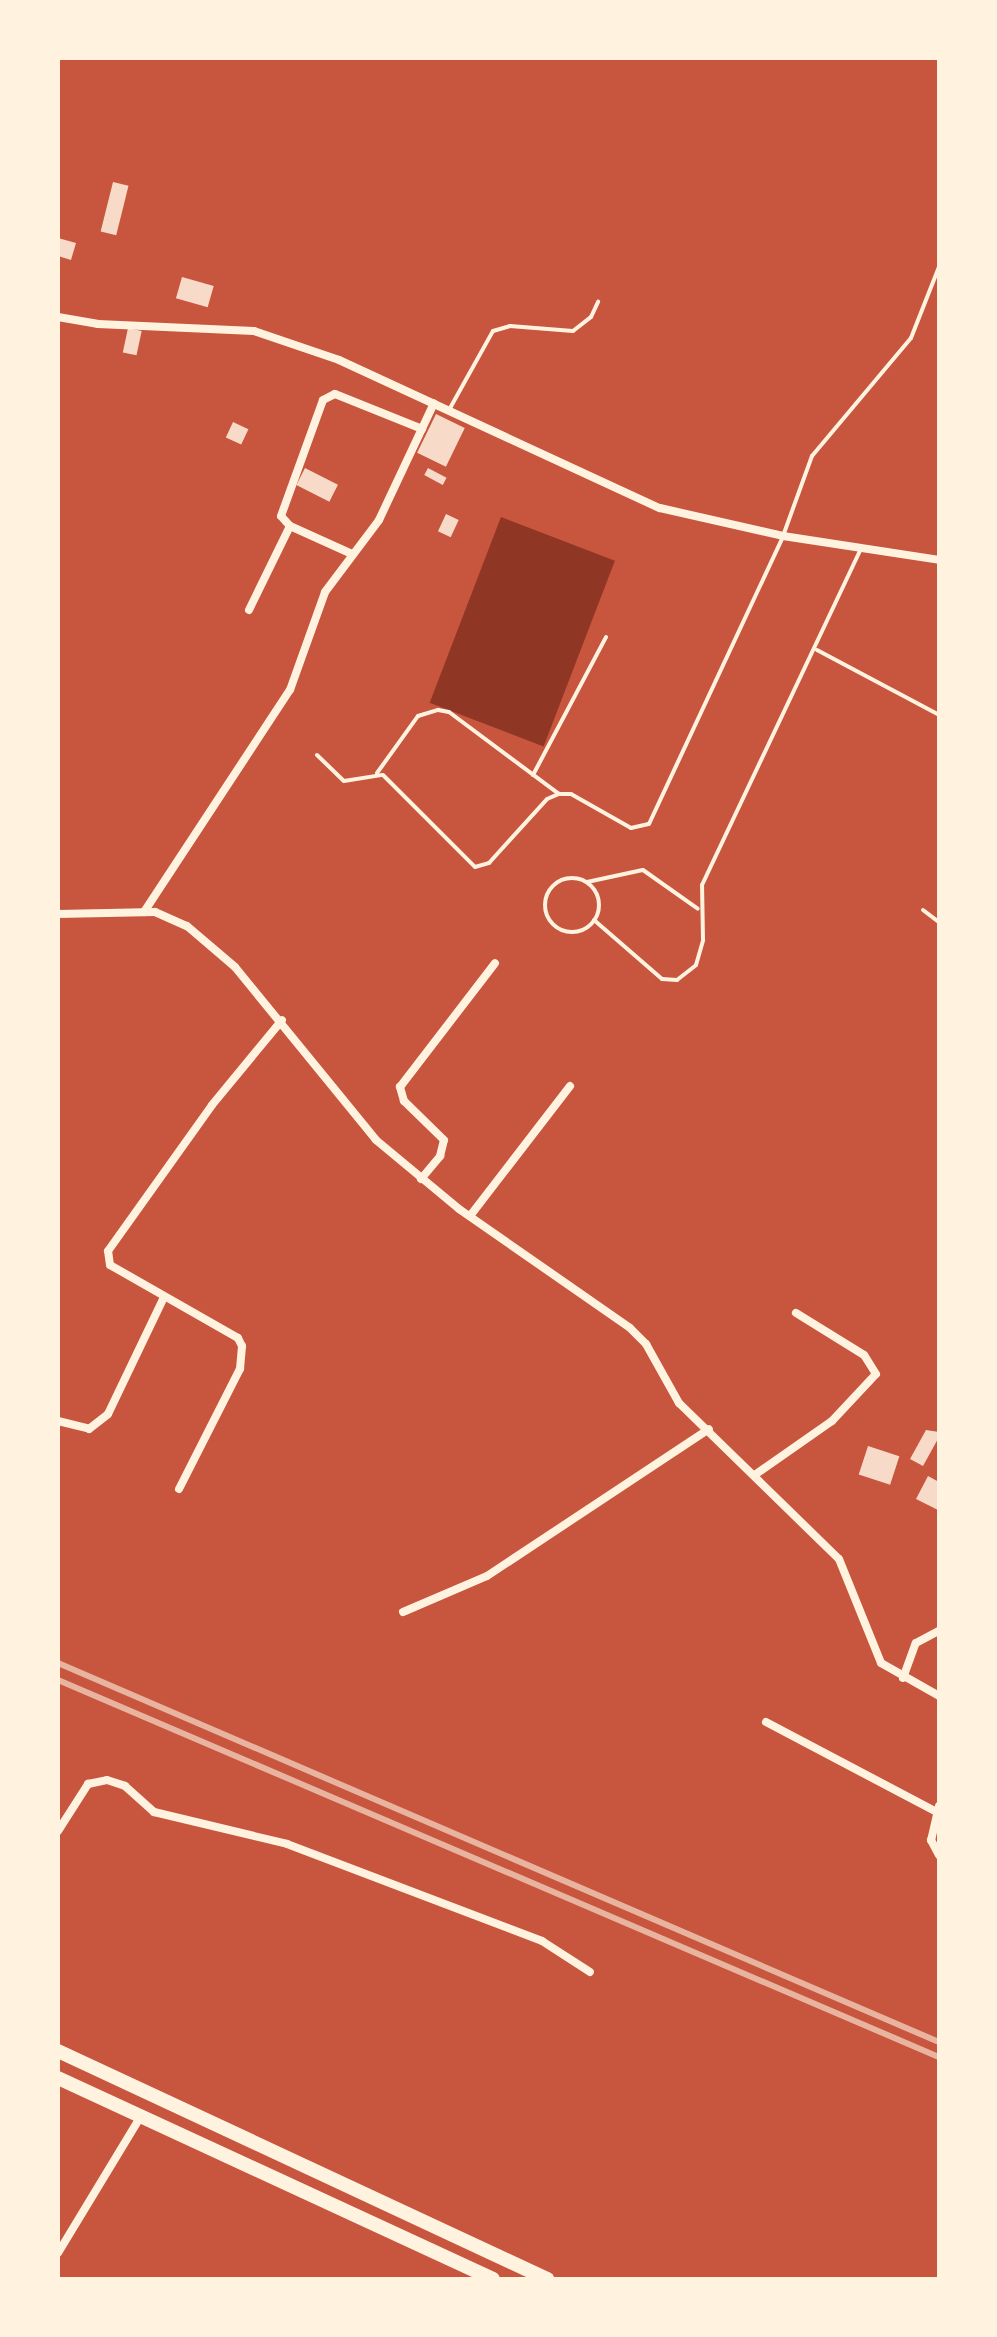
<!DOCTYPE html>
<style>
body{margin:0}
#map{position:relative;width:997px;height:2337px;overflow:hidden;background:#c8553d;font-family:Mulish,sans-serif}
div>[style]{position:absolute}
.water>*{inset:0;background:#8f3625;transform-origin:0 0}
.building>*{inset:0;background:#f7dbc8;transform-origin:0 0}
.service>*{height:4px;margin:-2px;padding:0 2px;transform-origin:2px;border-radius:2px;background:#fff3e0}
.service>.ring{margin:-2px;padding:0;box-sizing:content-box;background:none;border:4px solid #fff3e0;border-radius:50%}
.minor>*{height:8px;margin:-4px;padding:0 4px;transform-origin:4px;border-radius:4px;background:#fff3e0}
.trunk>*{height:14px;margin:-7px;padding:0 7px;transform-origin:7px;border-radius:7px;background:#fff3e0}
.rail>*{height:6px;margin:-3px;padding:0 3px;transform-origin:3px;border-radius:3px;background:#e9b49f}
span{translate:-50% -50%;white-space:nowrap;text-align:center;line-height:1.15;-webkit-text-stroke:7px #fff3e0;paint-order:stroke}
.frame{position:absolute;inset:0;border:60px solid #fff3e0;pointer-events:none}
</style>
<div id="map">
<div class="water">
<i style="left:501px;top:517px;width:122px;height:199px;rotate:21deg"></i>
</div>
<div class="building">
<i style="left:113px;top:182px;width:16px;height:51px;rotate:14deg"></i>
<i style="clip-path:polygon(58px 238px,76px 243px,71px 260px,58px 256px)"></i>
<i style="left:182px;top:277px;width:33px;height:22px;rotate:16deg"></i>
<i style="left:128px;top:328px;width:14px;height:25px;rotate:12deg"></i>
<i style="left:436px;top:414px;width:32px;height:43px;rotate:26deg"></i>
<i style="left:233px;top:422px;width:17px;height:17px;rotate:25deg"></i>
<i style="left:305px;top:468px;width:37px;height:19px;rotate:27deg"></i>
<i style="left:428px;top:468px;width:21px;height:8px;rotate:28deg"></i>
<i style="left:446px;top:514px;width:14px;height:19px;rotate:25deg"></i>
<i style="clip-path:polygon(926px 1430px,939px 1432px,939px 1437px,923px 1466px,910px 1459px)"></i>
<i style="left:868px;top:1446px;width:33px;height:30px;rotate:18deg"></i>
<i style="clip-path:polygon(928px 1476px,939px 1482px,938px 1510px,916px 1499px)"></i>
</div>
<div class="service">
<i style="left:449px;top:410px;width:90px;rotate:-60.9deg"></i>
<i style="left:493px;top:331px;width:18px;rotate:-16deg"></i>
<i style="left:510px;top:326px;width:63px;rotate:4.5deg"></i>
<i style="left:573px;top:331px;width:23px;rotate:-38deg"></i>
<i style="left:591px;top:317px;width:17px;rotate:-65deg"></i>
<i style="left:817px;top:650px;width:138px;rotate:28deg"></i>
<i style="left:317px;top:755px;width:37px;rotate:44deg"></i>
<i style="left:344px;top:781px;width:39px;rotate:-9deg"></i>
<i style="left:383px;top:775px;width:130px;rotate:45deg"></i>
<i style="left:475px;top:867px;width:15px;rotate:-16deg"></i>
<i style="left:489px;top:863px;width:86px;rotate:-47.8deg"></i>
<i style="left:547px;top:799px;width:13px;rotate:-23deg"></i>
<i style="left:559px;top:794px;width:12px"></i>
<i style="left:571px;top:794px;width:69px;rotate:29.5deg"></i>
<i style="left:631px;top:828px;width:18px;rotate:-13deg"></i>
<i style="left:649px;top:824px;width:318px;rotate:-65deg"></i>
<i style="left:783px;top:536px;width:85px;rotate:-70.1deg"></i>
<i style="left:812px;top:456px;width:154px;rotate:-50deg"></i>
<i style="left:911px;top:338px;width:76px;rotate:-68.5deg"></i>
<i style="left:377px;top:773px;width:70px;rotate:-54.3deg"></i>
<i style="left:418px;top:716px;width:21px;rotate:-17deg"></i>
<i style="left:438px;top:710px;width:11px;rotate:10deg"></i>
<i style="left:449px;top:712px;width:137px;rotate:36.7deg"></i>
<i style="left:533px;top:775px;width:156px;rotate:-62.1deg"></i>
<i class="ring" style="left:545px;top:878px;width:50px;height:50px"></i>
<i style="left:587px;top:882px;width:57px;rotate:-12.1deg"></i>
<i style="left:643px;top:870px;width:67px;rotate:35.3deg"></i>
<i style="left:923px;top:910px;width:20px;rotate:37deg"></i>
<i style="left:594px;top:920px;width:90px;rotate:40.9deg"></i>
<i style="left:662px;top:979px;width:15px;rotate:4deg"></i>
<i style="left:677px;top:980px;width:24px;rotate:-38deg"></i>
<i style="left:696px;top:965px;width:26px;rotate:-74deg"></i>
<i style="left:703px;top:940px;width:55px;rotate:-91deg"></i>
<i style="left:702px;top:885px;width:370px;rotate:-64.7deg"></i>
</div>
<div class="minor">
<i style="left:58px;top:317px;width:41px;rotate:9.9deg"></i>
<i style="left:98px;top:324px;width:156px;rotate:2.6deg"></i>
<i style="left:254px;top:331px;width:90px;rotate:18.8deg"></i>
<i style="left:339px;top:360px;width:353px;rotate:24.8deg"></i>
<i style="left:660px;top:508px;width:126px;rotate:12.8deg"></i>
<i style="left:783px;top:536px;width:158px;rotate:8.7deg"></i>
<i style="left:352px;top:554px;width:68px;rotate:-155.7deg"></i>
<i style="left:290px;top:526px;width:13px;rotate:-132deg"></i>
<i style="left:281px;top:516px;width:123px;rotate:-70.1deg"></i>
<i style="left:323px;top:400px;width:13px;rotate:-27deg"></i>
<i style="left:335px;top:394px;width:94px;rotate:21.9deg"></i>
<i style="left:249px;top:610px;width:93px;rotate:-64deg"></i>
<i style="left:144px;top:912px;width:266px;rotate:-56.7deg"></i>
<i style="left:290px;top:690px;width:104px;rotate:-70.3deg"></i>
<i style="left:325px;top:592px;width:90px;rotate:-53.1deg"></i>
<i style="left:379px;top:520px;width:129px;rotate:-64.8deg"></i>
<i style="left:58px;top:914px;width:97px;rotate:-1.2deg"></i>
<i style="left:155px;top:912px;width:35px;rotate:24deg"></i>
<i style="left:187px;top:926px;width:63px;rotate:40.5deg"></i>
<i style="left:235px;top:967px;width:223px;rotate:50.8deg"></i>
<i style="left:376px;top:1140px;width:108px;rotate:39.7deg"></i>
<i style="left:459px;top:1209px;width:208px;rotate:34.8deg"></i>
<i style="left:630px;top:1328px;width:23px;rotate:45deg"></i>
<i style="left:646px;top:1344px;width:68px;rotate:60.8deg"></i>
<i style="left:679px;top:1403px;width:223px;rotate:44.3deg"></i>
<i style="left:839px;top:1559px;width:112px;rotate:68deg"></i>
<i style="left:881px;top:1663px;width:67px;rotate:29.6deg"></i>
<i style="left:421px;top:1179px;width:30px;rotate:-50deg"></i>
<i style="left:440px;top:1156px;width:16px;rotate:-76deg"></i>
<i style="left:444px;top:1140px;width:56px;rotate:-135.7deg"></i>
<i style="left:404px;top:1101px;width:15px;rotate:-106deg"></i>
<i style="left:400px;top:1087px;width:156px;rotate:-52.5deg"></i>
<i style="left:470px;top:1216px;width:164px;rotate:-52.4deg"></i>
<i style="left:58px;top:1421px;width:32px;rotate:14deg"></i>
<i style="left:89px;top:1429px;width:24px;rotate:-38deg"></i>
<i style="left:108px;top:1414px;width:130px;rotate:-64.4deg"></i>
<i style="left:756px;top:1474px;width:93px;rotate:-34.9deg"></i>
<i style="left:832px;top:1421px;width:64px;rotate:-46.9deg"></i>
<i style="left:876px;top:1374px;width:22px;rotate:-122deg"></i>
<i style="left:864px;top:1355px;width:80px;rotate:-148.3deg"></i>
<i style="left:179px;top:1489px;width:135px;rotate:-63.1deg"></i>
<i style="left:240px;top:1369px;width:23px;rotate:-85deg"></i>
<i style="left:242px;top:1346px;width:9px;rotate:-117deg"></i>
<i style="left:238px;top:1338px;width:147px;rotate:-150.3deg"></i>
<i style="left:110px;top:1265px;width:14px;rotate:-98deg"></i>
<i style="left:108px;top:1251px;width:179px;rotate:-54.5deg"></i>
<i style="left:212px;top:1105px;width:110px;rotate:-50.5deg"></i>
<i style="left:403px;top:1612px;width:91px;rotate:-23.2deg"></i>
<i style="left:487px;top:1576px;width:266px;rotate:-33.5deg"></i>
<i style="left:903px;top:1678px;width:37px;rotate:-70deg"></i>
<i style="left:916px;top:1643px;width:26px;rotate:-28deg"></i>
<i style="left:766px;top:1722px;width:193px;rotate:27.8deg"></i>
<i style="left:939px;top:1806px;width:35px;rotate:103deg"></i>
<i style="left:931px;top:1840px;width:17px;rotate:62deg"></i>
<i style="left:58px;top:1831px;width:56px;rotate:-57.4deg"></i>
<i style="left:88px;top:1784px;width:19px;rotate:-12deg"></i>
<i style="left:107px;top:1780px;width:19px;rotate:18deg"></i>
<i style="left:125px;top:1786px;width:39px;rotate:42deg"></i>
<i style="left:154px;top:1812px;width:137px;rotate:13.5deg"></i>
<i style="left:287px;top:1844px;width:273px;rotate:20.8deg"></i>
<i style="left:542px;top:1941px;width:57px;rotate:32.9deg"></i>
<i style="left:58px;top:2253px;width:160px;rotate:-58.8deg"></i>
</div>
<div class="trunk">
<i style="left:58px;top:2051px;width:540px;rotate:25deg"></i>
<i style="left:58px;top:2078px;width:479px;rotate:24.8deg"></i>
</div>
<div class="rail">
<i style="left:58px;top:1663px;width:959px;rotate:23.28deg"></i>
<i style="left:58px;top:1680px;width:958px;rotate:23.17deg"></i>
</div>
<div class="frame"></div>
</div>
